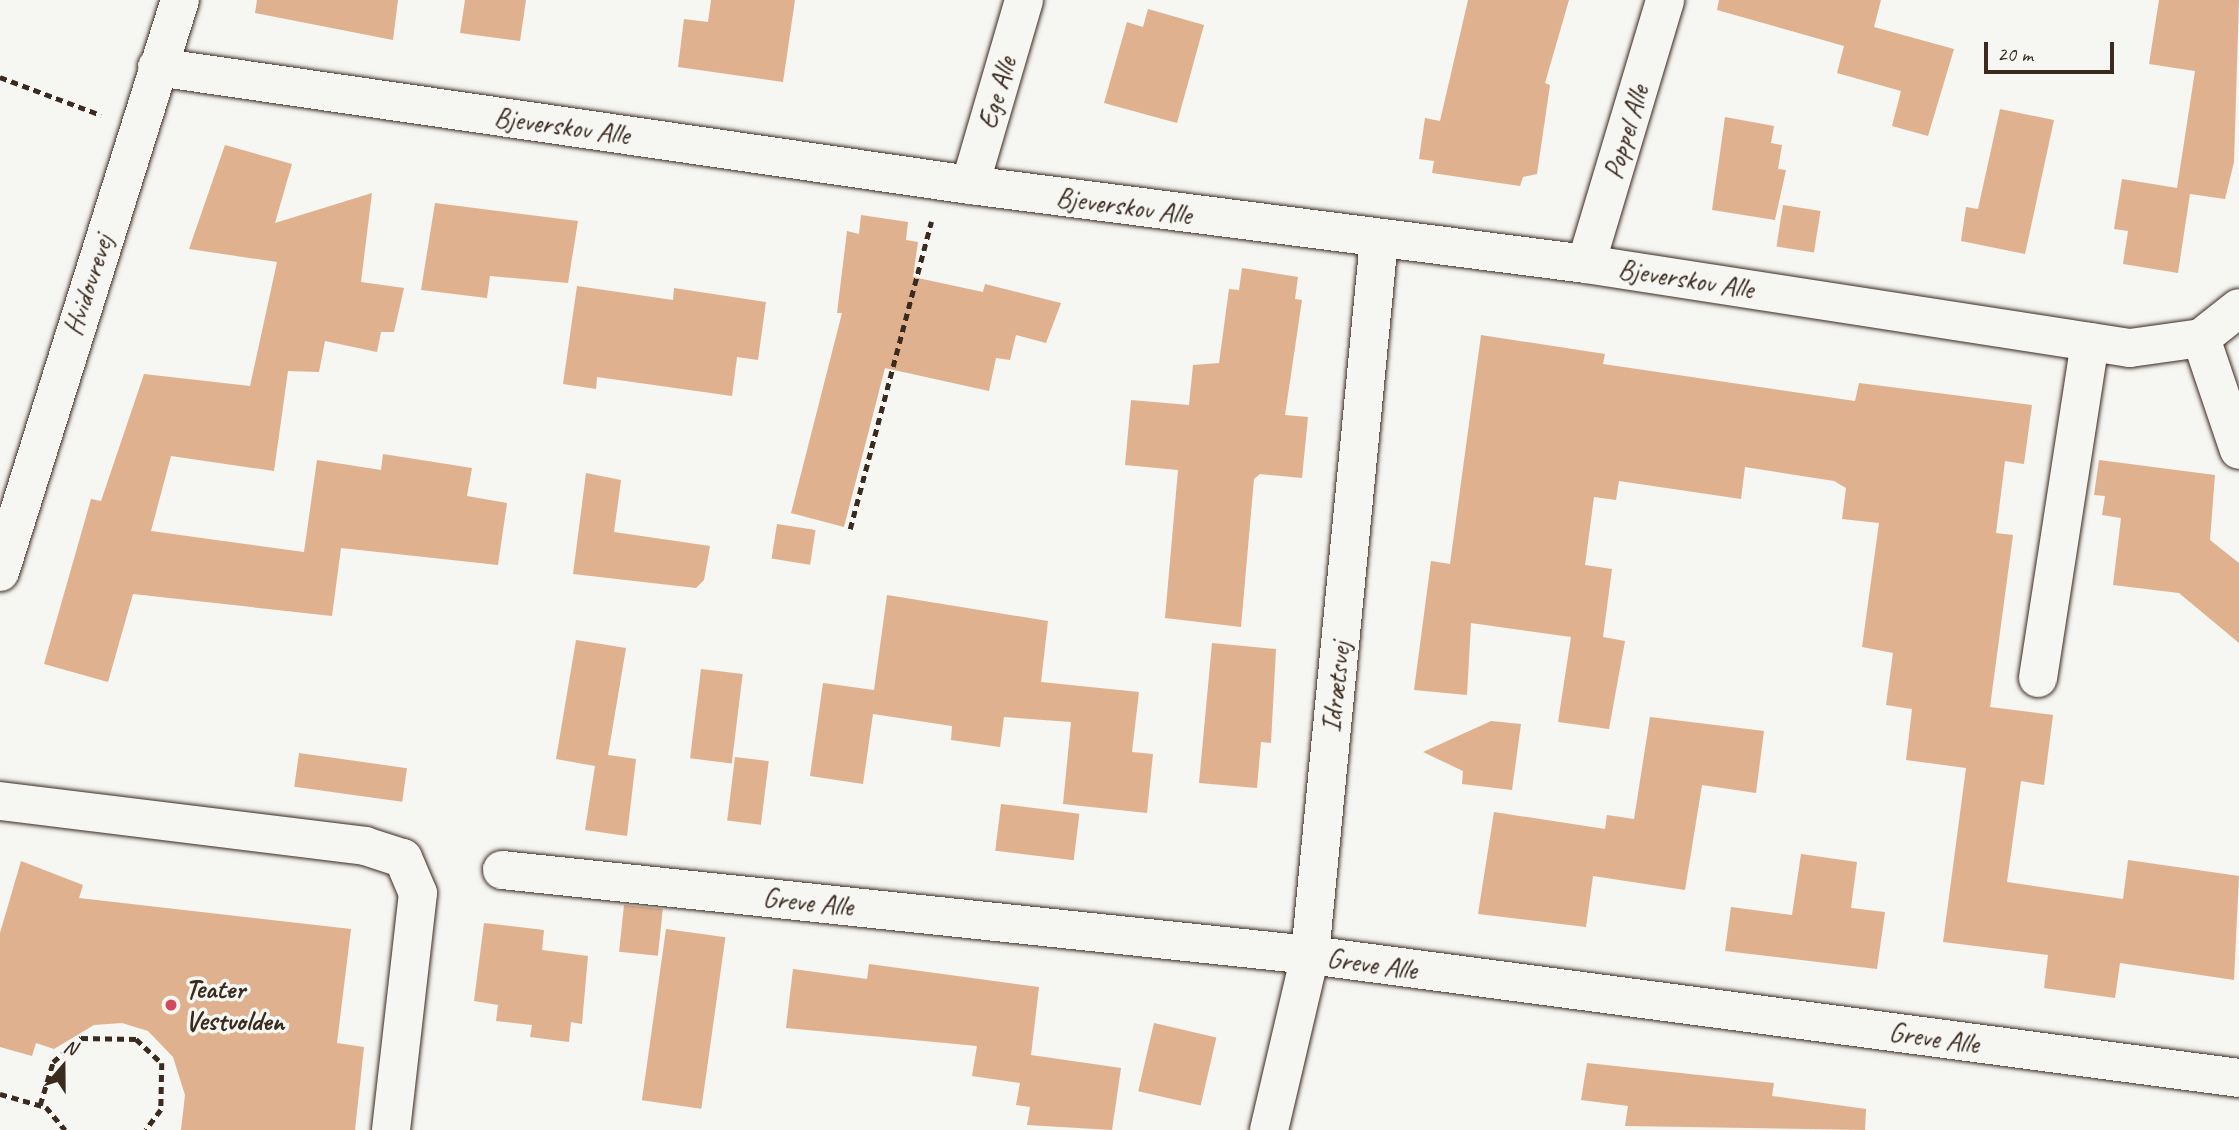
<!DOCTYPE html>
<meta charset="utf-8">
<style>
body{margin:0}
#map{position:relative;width:2239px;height:1130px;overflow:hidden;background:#f6f6f2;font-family:Caveat,sans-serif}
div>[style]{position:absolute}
.building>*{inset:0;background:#dfb18f;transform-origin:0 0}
.path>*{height:4.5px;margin-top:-2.25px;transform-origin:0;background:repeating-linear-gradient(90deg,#3b2a1e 0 7px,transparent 0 12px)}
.roads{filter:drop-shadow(0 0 2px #3b2a1e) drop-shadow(0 0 2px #3b2a1e)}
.minor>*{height:38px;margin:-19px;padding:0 19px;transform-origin:19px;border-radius:19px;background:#f6f6f2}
.dots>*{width:19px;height:19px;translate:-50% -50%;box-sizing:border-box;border:4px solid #f6f6f2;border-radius:50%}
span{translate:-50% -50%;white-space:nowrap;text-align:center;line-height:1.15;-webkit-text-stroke:7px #f6f6f2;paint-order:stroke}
.street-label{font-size:28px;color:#3b2a1e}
.poi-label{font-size:28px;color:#3b2a1e;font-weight:700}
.left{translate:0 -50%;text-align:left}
.north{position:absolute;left:28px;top:1032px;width:70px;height:70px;-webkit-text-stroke:5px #f6f6f2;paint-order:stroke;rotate:20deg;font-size:19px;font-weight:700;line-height:28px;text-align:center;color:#3b2a1e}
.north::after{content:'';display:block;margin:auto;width:24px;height:32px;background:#3b2a1e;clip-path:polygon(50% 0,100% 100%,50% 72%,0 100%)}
.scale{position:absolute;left:1984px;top:42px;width:130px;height:32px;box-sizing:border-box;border:4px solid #3b2a1e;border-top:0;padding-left:9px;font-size:21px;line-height:24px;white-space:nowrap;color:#3b2a1e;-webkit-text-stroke:5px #f6f6f2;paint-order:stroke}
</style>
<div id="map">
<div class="building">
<i style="clip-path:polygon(257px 0,398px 0,393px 40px,255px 13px)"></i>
<i style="clip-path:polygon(465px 0,526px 0,520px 41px,460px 33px)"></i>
<i style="clip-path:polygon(711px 0,795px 0,783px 82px,678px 67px,684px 19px,708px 22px)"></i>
<i style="clip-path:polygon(1468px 0,1569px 0,1545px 83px,1550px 85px,1537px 174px,1523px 177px,1520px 186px,1432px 173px,1434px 161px,1419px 159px,1425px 118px,1440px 121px)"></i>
<i style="clip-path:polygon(1719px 0,1881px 0,1874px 27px,1954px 49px,1928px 136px,1892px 126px,1901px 91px,1837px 73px,1844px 46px,1717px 10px)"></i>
<i style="clip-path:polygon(2159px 0,2239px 0,2234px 162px,2225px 199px,2190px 194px,2178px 273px,2123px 264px,2128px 231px,2114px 229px,2122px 179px,2177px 188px,2195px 71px,2149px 64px)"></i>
<i style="clip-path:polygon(1148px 9px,1204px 25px,1177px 123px,1104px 103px,1127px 22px,1143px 27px)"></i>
<i style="clip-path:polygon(2000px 109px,2054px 120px,2025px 254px,1961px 241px,1966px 207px,1978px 209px)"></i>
<i style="clip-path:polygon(1725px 117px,1774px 126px,1771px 143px,1782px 145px,1778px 169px,1786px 170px,1775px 220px,1712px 210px)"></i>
<i style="clip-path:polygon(225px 145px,292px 164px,275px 223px,372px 193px,361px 282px,404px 288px,394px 332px,381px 332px,377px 352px,325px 341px,319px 372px,288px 371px,274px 471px,171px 456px,151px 531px,304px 552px,317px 460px,381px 470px,383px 454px,472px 468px,467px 496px,507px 503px,498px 565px,341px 548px,332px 616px,133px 594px,108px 682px,44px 664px,91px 499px,101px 501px,144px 374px,250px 386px,277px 262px,189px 249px)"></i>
<i style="clip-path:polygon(435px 203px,578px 221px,568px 283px,490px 276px,487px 298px,421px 290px)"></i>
<i style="left:1783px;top:205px;width:38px;height:42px;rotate:9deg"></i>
<i style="clip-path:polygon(861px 215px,908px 222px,906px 240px,918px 242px,913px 277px,983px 292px,985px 284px,1061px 303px,1046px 343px,1016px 335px,1010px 360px,996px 358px,989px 391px,885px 368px,844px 527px,791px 513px,842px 313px,837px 313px,847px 231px,859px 234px)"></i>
<i style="clip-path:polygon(1242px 268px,1298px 277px,1295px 299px,1302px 300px,1285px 415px,1308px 417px,1302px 478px,1260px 474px,1254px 479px,1241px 627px,1165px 618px,1178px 470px,1125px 465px,1131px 400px,1189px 405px,1193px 365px,1219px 363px,1229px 289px,1239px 290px)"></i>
<i style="clip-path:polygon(577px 286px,673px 300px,674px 288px,766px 302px,758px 360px,737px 357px,732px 396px,597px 377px,596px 389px,563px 384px)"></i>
<i style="clip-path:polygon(1481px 335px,1605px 354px,1603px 364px,1855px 401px,1859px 383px,2032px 405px,2024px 464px,2005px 461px,1996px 533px,2013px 535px,1990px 707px,2053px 715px,2044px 785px,2021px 781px,2007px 882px,2123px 899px,2128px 860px,2239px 876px,2234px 980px,2120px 963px,2115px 998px,2044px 988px,2048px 955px,1943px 942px,1966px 768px,1906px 760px,1912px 709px,1886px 705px,1893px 653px,1862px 647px,1879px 523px,1842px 519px,1846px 488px,1834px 481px,1745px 467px,1741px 499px,1619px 481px,1616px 500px,1594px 497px,1585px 565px,1612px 569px,1603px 637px,1625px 641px,1609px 729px,1558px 722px,1571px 637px,1471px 623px,1467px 695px,1414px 690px,1431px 561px,1450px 564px)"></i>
<i style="clip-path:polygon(2099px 460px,2215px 475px,2210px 540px,2239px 563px,2239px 643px,2179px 593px,2113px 585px,2121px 518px,2102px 515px,2105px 496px,2094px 495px)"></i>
<i style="clip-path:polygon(586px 473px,621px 480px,614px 532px,710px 546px,704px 580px,696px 588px,573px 574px)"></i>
<i style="left:777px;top:524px;width:39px;height:35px;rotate:9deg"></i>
<i style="clip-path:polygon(887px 595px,1048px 621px,1041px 682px,1139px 692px,1132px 752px,1153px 754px,1147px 813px,1063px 804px,1071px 722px,1004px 717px,1000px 747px,951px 740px,952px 726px,873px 714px,863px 784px,810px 776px,823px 683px,874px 690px)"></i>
<i style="clip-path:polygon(576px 640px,626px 648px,608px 755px,636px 759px,627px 836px,585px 830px,595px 766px,556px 759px)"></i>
<i style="clip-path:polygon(1212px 643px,1276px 649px,1271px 743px,1261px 742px,1257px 788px,1199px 783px)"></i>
<i style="left:701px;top:669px;width:42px;height:90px;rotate:7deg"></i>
<i style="clip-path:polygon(1650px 717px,1764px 731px,1756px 793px,1702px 785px,1685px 890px,1593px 876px,1586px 927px,1478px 914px,1494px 812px,1605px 829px,1607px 815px,1634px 819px)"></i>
<i style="clip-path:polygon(1491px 721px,1521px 724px,1512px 790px,1462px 784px,1463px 771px,1423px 752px)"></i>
<i style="left:299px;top:753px;width:109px;height:34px;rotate:8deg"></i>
<i style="left:735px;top:757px;width:34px;height:64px;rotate:7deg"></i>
<i style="left:1001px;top:804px;width:79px;height:47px;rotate:7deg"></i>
<i style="clip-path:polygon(1801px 854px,1857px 862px,1851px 908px,1885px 912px,1877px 969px,1725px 951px,1731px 907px,1792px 915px)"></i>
<i style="clip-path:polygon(21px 861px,83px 885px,79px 898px,351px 929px,337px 1043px,364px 1047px,355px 1130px,181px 1130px,185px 1095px,173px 1057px,148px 1031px,122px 1023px,94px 1025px,54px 1049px,36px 1043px,32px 1056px,0 1047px,0 933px)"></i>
<i style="left:624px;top:905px;width:39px;height:47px;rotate:6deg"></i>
<i style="clip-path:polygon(484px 923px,544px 930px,542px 950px,588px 956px,582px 1024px,571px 1022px,569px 1042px,530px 1037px,532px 1025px,496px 1021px,498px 1005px,474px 1001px)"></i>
<i style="left:666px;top:929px;width:60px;height:173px;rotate:8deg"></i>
<i style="clip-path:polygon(869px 964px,1039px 987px,1031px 1055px,1121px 1068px,1112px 1130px,1027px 1125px,1030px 1107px,1016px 1105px,1020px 1083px,972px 1076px,977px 1046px,786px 1028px,793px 969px,867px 979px)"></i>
<i style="left:1154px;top:1023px;width:64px;height:70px;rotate:13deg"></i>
<i style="clip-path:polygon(1587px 1063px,1774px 1083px,1772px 1096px,1866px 1109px,1865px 1130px,1625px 1126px,1628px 1106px,1581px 1100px)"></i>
</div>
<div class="path">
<i style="left:0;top:77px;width:108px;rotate:20.6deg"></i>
<i style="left:850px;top:529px;width:318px;rotate:-75.2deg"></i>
<i style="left:0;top:1094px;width:48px;rotate:15.8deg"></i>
<i style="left:46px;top:1107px;width:30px;rotate:50deg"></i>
<i style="left:40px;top:1105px;width:45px;rotate:-73.2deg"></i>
<i style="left:53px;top:1062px;width:37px;rotate:-41deg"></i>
<i style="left:81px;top:1038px;width:55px;rotate:1deg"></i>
<i style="left:136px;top:1039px;width:35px;rotate:43deg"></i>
<i style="left:162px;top:1063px;width:47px;rotate:91.2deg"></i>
<i style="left:161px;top:1110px;width:25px;rotate:127deg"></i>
</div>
<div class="roads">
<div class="minor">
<i style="left:157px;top:67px;width:822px;rotate:8.26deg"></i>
<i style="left:970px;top:185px;width:621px;rotate:7.31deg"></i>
<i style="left:1586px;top:264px;width:550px;rotate:8.78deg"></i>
<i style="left:2130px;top:348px;width:72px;rotate:-8deg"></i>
<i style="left:2201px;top:338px;width:118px;rotate:71.3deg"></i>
<i style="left:970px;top:185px;width:193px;rotate:-73.7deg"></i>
<i style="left:1586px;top:264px;width:276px;rotate:-73.3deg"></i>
<i style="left:2201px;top:338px;width:48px;rotate:-38.3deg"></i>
<i style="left:0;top:572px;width:600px;rotate:-72.53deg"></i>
<i style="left:2038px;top:678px;width:340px;rotate:-81.2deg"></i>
<i style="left:0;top:801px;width:368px;rotate:7deg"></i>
<i style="left:365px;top:846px;width:40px;rotate:18deg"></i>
<i style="left:403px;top:858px;width:38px;rotate:67deg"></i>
<i style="left:418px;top:893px;width:239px;rotate:96.5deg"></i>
<i style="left:502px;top:870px;width:812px;rotate:6.01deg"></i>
<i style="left:1310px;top:955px;width:937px;rotate:7.54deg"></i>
<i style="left:1269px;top:1130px;width:180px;rotate:-76.8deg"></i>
<i style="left:1310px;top:955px;width:718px;rotate:-84.49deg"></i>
</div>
</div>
<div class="dots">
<i style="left:171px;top:1005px;background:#d1495b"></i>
</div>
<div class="street-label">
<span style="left:997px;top:93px;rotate:-74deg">Ege Alle</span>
<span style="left:562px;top:126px;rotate:8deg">Bjeverskov Alle</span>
<span style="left:1626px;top:132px;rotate:-73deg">Poppel Alle</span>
<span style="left:1124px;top:206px;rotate:8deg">Bjeverskov Alle</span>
<span style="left:1686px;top:279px;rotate:9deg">Bjeverskov Alle</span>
<span style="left:88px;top:285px;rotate:-72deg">Hvidovrevej</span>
<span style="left:1336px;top:687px;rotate:-84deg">Idrætsvej</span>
<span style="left:808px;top:902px;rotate:6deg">Greve Alle</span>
<span style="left:1372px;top:964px;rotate:8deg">Greve Alle</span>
<span style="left:1934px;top:1038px;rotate:8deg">Greve Alle</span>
</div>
<div class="poi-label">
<span class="left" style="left:185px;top:1005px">Teater<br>Vestvolden</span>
</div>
<div class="north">N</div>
<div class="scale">20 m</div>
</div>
